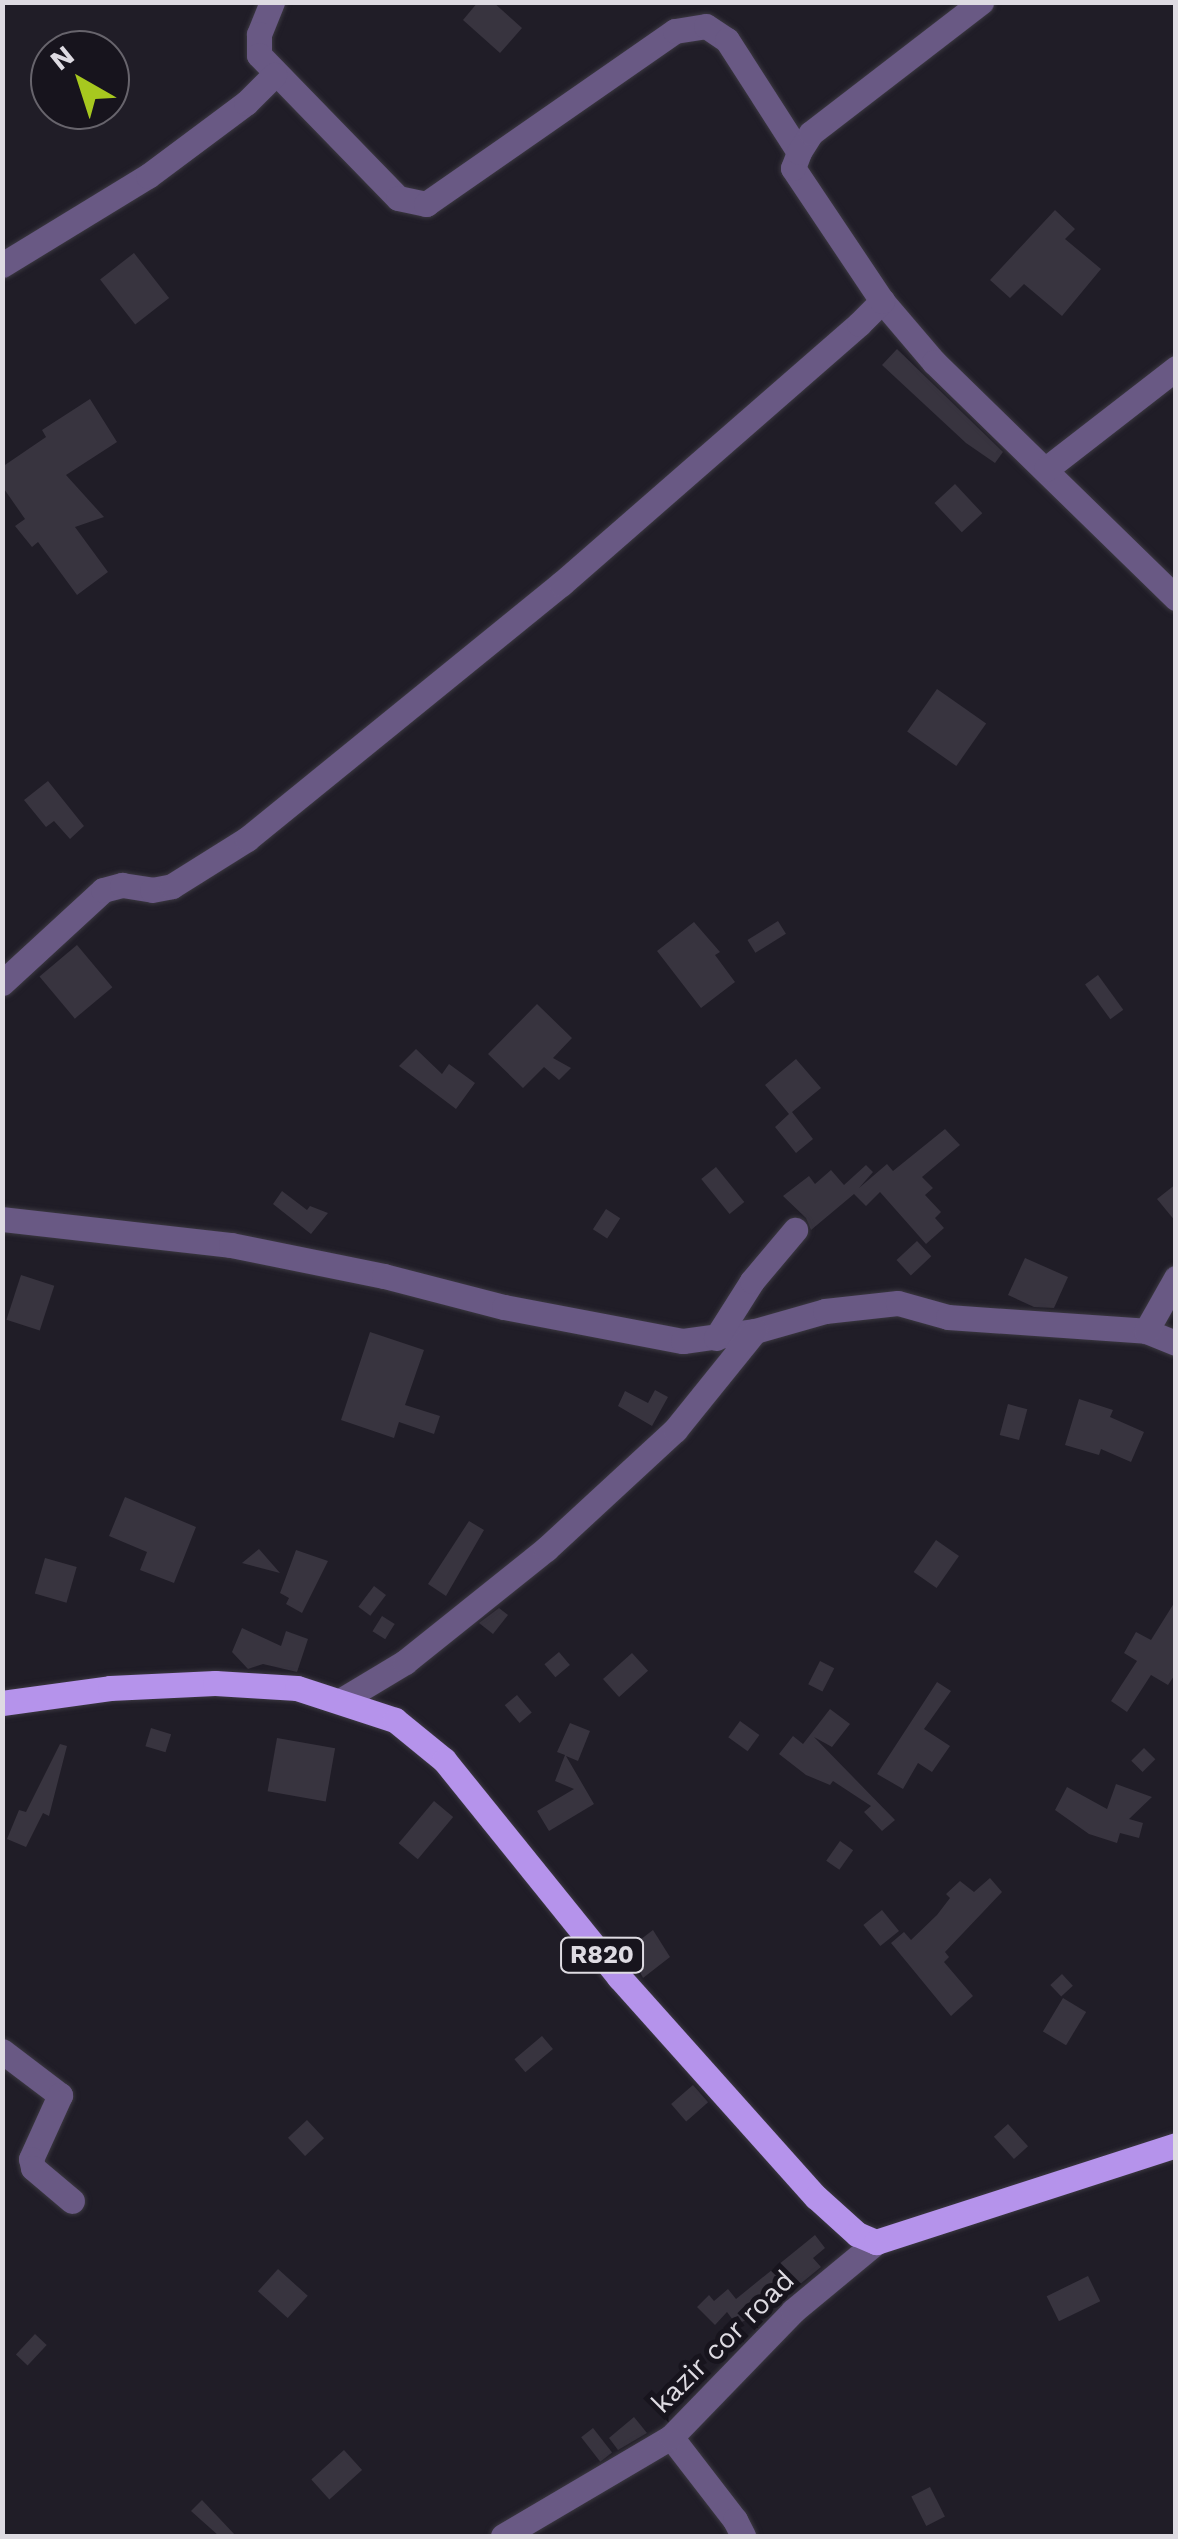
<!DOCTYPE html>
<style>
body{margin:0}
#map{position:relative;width:1178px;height:2539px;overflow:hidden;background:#201d27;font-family:"Work Sans",sans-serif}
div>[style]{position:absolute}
.building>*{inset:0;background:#38343f;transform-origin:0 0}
.roads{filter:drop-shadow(0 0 2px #3b3841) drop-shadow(0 0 2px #3b3841)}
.minor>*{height:25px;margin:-12.5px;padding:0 12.5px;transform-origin:12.5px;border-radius:12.5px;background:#695984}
.major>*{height:25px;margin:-12.5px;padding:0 12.5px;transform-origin:12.5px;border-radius:12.5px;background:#b593eb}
span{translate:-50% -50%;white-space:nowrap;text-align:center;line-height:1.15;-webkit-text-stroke:10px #17141d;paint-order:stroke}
.shield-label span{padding:2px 8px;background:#17141d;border:2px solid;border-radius:8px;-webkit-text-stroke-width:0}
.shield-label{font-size:25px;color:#dedbe2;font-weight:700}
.street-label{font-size:28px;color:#dedbe2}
.frame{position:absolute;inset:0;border:5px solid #dedbe2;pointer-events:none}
.north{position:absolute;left:30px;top:30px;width:100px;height:100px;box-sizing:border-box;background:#17141d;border:2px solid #67646c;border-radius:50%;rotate:321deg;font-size:28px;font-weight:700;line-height:40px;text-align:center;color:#dedbe2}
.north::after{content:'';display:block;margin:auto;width:35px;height:45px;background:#a7c81f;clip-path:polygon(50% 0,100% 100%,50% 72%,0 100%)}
</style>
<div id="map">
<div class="building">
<i style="clip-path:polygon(478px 2px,493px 2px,522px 28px,500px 53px,463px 20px)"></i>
<i style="clip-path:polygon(1055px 210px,1075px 229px,1065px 239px,1101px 269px,1062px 316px,1024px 284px,1010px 298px,990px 280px)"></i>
<i style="left:134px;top:253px;width:57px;height:43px;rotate:52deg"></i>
<i style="clip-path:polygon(897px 349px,1003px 452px,995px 463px,966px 443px,882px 365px)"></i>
<i style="clip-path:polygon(90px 399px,117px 442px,66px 475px,104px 517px,75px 527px,108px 572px,77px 595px,38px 542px,32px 547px,15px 526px,25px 519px,2px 486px,2px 467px,46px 437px,42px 430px)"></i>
<i style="left:955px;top:484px;width:40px;height:28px;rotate:47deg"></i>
<i style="left:937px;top:689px;width:60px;height:52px;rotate:35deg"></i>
<i style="clip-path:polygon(48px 781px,84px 826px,70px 839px,54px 821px,46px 827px,24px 800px)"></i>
<i style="left:778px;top:921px;width:15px;height:36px;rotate:58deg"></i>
<i style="clip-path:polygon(694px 922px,720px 952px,715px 955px,735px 982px,701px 1008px,657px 951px)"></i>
<i style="left:77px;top:945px;width:55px;height:49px;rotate:50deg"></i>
<i style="left:1098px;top:975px;width:43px;height:16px;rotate:54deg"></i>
<i style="clip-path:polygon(537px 1004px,572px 1038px,553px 1058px,571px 1068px,559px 1080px,544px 1067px,523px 1088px,488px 1054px)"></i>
<i style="clip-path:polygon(416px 1049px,442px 1074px,449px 1064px,475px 1083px,456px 1109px,399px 1066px)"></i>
<i style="clip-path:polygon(796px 1059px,821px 1088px,792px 1112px,813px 1139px,796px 1153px,775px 1127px,789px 1114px,765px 1085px)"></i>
<i style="clip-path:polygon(945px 1129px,960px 1145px,922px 1177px,933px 1188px,925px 1195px,941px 1212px,935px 1218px,944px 1228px,926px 1244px,880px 1192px,866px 1206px,854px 1194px,811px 1230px,806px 1218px,783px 1196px,809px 1176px,815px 1184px,831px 1170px,844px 1185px,866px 1165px,873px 1172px,859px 1188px,887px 1164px,893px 1171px)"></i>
<i style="left:716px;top:1167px;width:45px;height:19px;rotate:51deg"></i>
<i style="clip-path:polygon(1176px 1184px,1176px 1222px,1157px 1199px)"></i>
<i style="clip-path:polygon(282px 1191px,307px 1210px,310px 1206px,328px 1213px,311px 1234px,273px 1204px)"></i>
<i style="left:606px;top:1209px;width:17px;height:24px;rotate:33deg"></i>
<i style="left:917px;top:1241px;width:21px;height:28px;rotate:47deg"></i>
<i style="clip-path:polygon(1025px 1258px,1068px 1277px,1054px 1308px,1034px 1307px,1008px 1295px)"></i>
<i style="left:21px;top:1275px;width:35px;height:47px;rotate:18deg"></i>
<i style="clip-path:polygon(370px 1332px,424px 1350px,405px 1405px,440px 1416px,434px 1434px,399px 1422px,394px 1438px,341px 1420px)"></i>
<i style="clip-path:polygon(655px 1390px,668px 1397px,652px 1426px,618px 1406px,625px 1391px,648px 1403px)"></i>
<i style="clip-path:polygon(1079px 1399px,1113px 1410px,1110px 1417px,1144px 1432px,1131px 1462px,1101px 1449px,1099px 1455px,1065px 1445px)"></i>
<i style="left:1008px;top:1404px;width:20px;height:32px;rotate:15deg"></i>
<i style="clip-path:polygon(125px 1497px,196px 1527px,174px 1583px,140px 1570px,147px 1552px,109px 1536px)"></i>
<i style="clip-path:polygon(469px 1521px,484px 1530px,446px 1596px,428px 1584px)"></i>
<i style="left:936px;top:1540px;width:28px;height:39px;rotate:35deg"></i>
<i style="clip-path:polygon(259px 1549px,280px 1573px,242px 1563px)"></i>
<i style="clip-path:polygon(296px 1550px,328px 1561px,302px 1613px,286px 1604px,289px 1598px,280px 1593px)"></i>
<i style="left:45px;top:1558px;width:33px;height:37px;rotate:16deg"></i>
<i style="left:374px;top:1586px;width:15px;height:26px;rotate:37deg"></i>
<i style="clip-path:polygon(1176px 1600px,1176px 1673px,1168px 1685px,1151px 1675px,1127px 1712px,1111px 1701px,1137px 1661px,1124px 1653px,1136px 1632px,1151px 1640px)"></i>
<i style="clip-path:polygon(499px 1608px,508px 1615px,493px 1634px,479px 1623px)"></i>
<i style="left:382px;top:1616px;width:15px;height:18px;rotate:32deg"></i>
<i style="clip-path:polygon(242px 1628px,281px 1646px,286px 1631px,308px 1639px,297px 1672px,263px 1664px,248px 1669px,232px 1652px)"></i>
<i style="left:559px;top:1652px;width:17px;height:19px;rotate:50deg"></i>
<i style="left:632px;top:1653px;width:24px;height:39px;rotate:48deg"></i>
<i style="left:820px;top:1661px;width:16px;height:26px;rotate:27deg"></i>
<i style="clip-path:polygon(937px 1682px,951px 1691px,924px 1729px,950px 1746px,932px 1772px,918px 1763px,903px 1789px,877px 1774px)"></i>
<i style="left:517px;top:1695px;width:23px;height:16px;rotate:50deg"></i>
<i style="clip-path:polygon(830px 1709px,850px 1724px,832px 1747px,814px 1737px,895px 1820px,882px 1831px,864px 1812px,871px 1806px,833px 1781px,830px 1785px,806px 1775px,779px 1754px,793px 1736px,803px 1744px)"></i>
<i style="left:740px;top:1721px;width:24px;height:20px;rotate:36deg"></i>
<i style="clip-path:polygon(570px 1723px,590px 1731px,578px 1761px,566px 1756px,594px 1804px,549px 1831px,537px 1811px,574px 1789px,555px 1781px,565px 1755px,557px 1752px)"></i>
<i style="left:151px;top:1728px;width:21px;height:19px;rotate:17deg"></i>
<i style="left:277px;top:1738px;width:59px;height:54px;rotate:10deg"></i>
<i style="clip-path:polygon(60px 1744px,67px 1746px,49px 1816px,43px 1813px,26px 1847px,7px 1839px,19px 1810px,26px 1812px)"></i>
<i style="left:1144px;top:1748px;width:16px;height:18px;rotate:45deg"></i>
<i style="clip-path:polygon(1116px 1784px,1152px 1797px,1129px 1819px,1143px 1823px,1139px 1838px,1120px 1833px,1117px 1843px,1089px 1834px,1055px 1810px,1067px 1787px,1107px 1809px)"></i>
<i style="left:434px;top:1801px;width:25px;height:55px;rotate:40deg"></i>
<i style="left:840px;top:1841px;width:16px;height:24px;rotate:35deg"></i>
<i style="clip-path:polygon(990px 1878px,1002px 1892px,945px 1952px,949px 1957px,944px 1962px,973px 1996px,951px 2016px,891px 1943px,904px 1932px,911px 1940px,937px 1915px,950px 1898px,946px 1894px,960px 1881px,974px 1892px)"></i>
<i style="left:882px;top:1910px;width:27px;height:24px;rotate:51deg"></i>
<i style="clip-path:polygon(653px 1930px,670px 1957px,643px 1978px,628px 1949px)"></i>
<i style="left:1062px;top:1974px;width:16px;height:16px;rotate:47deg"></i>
<i style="left:1063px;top:1998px;width:27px;height:39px;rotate:31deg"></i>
<i style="left:542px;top:2036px;width:17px;height:36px;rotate:50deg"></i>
<i style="left:693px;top:2085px;width:23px;height:29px;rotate:49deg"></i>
<i style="left:307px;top:2120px;width:25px;height:26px;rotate:47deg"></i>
<i style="left:1008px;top:2124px;width:30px;height:19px;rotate:48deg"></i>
<i style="clip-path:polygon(815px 2235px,825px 2248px,813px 2258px,821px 2267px,799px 2285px,791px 2276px,747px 2312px,752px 2318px,736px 2324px,727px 2312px,715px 2325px,697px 2307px,709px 2295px,714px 2301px,728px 2289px,736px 2299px)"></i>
<i style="left:278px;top:2269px;width:40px;height:30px;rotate:42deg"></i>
<i style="left:1088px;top:2276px;width:28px;height:46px;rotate:64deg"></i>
<i style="left:35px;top:2334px;width:16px;height:28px;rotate:43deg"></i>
<i style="clip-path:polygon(634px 2417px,647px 2433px,618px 2450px,609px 2438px)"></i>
<i style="left:593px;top:2428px;width:31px;height:15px;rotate:52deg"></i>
<i style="left:344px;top:2450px;width:27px;height:44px;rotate:48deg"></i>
<i style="left:930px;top:2487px;width:33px;height:21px;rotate:63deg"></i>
<i style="clip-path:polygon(202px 2500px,236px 2536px,219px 2536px,191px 2511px)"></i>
</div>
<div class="roads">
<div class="minor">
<i style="left:272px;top:2px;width:35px;rotate:112deg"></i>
<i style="left:259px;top:34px;width:21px;rotate:90deg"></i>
<i style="left:259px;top:55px;width:199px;rotate:45.8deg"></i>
<i style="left:398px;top:198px;width:29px;rotate:12deg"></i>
<i style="left:426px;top:204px;width:303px;rotate:-34.8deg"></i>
<i style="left:675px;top:31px;width:31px;rotate:-9deg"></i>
<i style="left:706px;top:26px;width:25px;rotate:34deg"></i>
<i style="left:727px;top:40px;width:133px;rotate:57.3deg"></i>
<i style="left:2px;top:265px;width:171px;rotate:-31.4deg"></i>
<i style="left:148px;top:176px;width:122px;rotate:-36.7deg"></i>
<i style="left:246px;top:103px;width:40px;rotate:-45deg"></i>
<i style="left:882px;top:301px;width:80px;rotate:49.6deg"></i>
<i style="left:934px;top:362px;width:338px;rotate:44.3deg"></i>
<i style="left:1046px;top:469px;width:165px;rotate:-37.8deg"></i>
<i style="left:2px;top:983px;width:137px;rotate:-42.6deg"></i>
<i style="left:103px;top:890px;width:20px;rotate:-15deg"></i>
<i style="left:122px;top:885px;width:30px;rotate:9deg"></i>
<i style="left:152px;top:890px;width:20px;rotate:-11deg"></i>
<i style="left:172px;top:886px;width:89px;rotate:-32.1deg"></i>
<i style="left:247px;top:839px;width:405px;rotate:-39.1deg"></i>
<i style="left:561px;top:584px;width:395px;rotate:-41.1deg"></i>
<i style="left:859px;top:324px;width:33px;rotate:-45deg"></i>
<i style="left:882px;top:301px;width:160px;rotate:-123.8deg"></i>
<i style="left:793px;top:168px;width:17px;rotate:-69deg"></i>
<i style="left:799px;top:152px;width:22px;rotate:-58deg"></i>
<i style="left:811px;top:133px;width:215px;rotate:-37.6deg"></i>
<i style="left:2px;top:1219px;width:230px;rotate:6.5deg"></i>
<i style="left:231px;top:1245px;width:156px;rotate:11.5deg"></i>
<i style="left:384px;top:1276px;width:124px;rotate:14.5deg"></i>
<i style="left:504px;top:1307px;width:182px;rotate:10.8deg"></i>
<i style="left:683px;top:1341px;width:73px;rotate:-7.9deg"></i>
<i style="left:755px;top:1331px;width:73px;rotate:-15.9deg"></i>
<i style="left:825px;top:1311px;width:73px;rotate:-6.3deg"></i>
<i style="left:898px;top:1303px;width:52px;rotate:15.6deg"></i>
<i style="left:948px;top:1317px;width:198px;rotate:4deg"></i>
<i style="left:1146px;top:1331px;width:32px;rotate:22deg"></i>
<i style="left:1146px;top:1331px;width:61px;rotate:-60.5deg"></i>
<i style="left:716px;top:1338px;width:67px;rotate:-57.7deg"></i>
<i style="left:752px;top:1281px;width:67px;rotate:-49.9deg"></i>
<i style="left:340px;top:1701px;width:76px;rotate:-31deg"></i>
<i style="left:405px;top:1662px;width:181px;rotate:-38.7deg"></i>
<i style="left:546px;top:1549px;width:176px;rotate:-42.7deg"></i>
<i style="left:675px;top:1430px;width:127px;rotate:-51.1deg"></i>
<i style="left:2px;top:2051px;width:73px;rotate:37.2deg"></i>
<i style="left:60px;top:2095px;width:70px;rotate:114.4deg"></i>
<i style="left:31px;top:2159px;width:9px;rotate:77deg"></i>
<i style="left:33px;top:2168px;width:51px;rotate:40.2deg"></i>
<i style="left:671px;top:2437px;width:105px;rotate:52.4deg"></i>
<i style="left:735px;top:2520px;width:18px;rotate:63deg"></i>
<i style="left:503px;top:2536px;width:195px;rotate:-30.5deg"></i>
<i style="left:671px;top:2437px;width:175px;rotate:-45.9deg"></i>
<i style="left:793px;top:2311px;width:108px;rotate:-39.7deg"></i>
</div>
<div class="major">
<i style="left:2px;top:1703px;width:109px;rotate:-7.9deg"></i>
<i style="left:110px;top:1688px;width:105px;rotate:-2.7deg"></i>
<i style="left:215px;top:1683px;width:82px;rotate:3.5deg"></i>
<i style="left:297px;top:1688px;width:103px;rotate:18.1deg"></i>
<i style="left:395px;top:1720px;width:63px;rotate:39.2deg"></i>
<i style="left:444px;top:1760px;width:279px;rotate:51.1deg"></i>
<i style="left:619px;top:1977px;width:295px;rotate:48.2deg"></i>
<i style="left:816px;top:2197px;width:55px;rotate:42.1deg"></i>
<i style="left:857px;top:2234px;width:21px;rotate:23deg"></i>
<i style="left:876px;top:2242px;width:315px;rotate:-17.9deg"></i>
</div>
</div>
<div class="shield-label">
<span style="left:602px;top:1955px">R820</span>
</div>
<div class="street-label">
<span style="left:723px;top:2342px;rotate:-45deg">kazir cor road</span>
</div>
<div class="frame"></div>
<div class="north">N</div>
</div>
